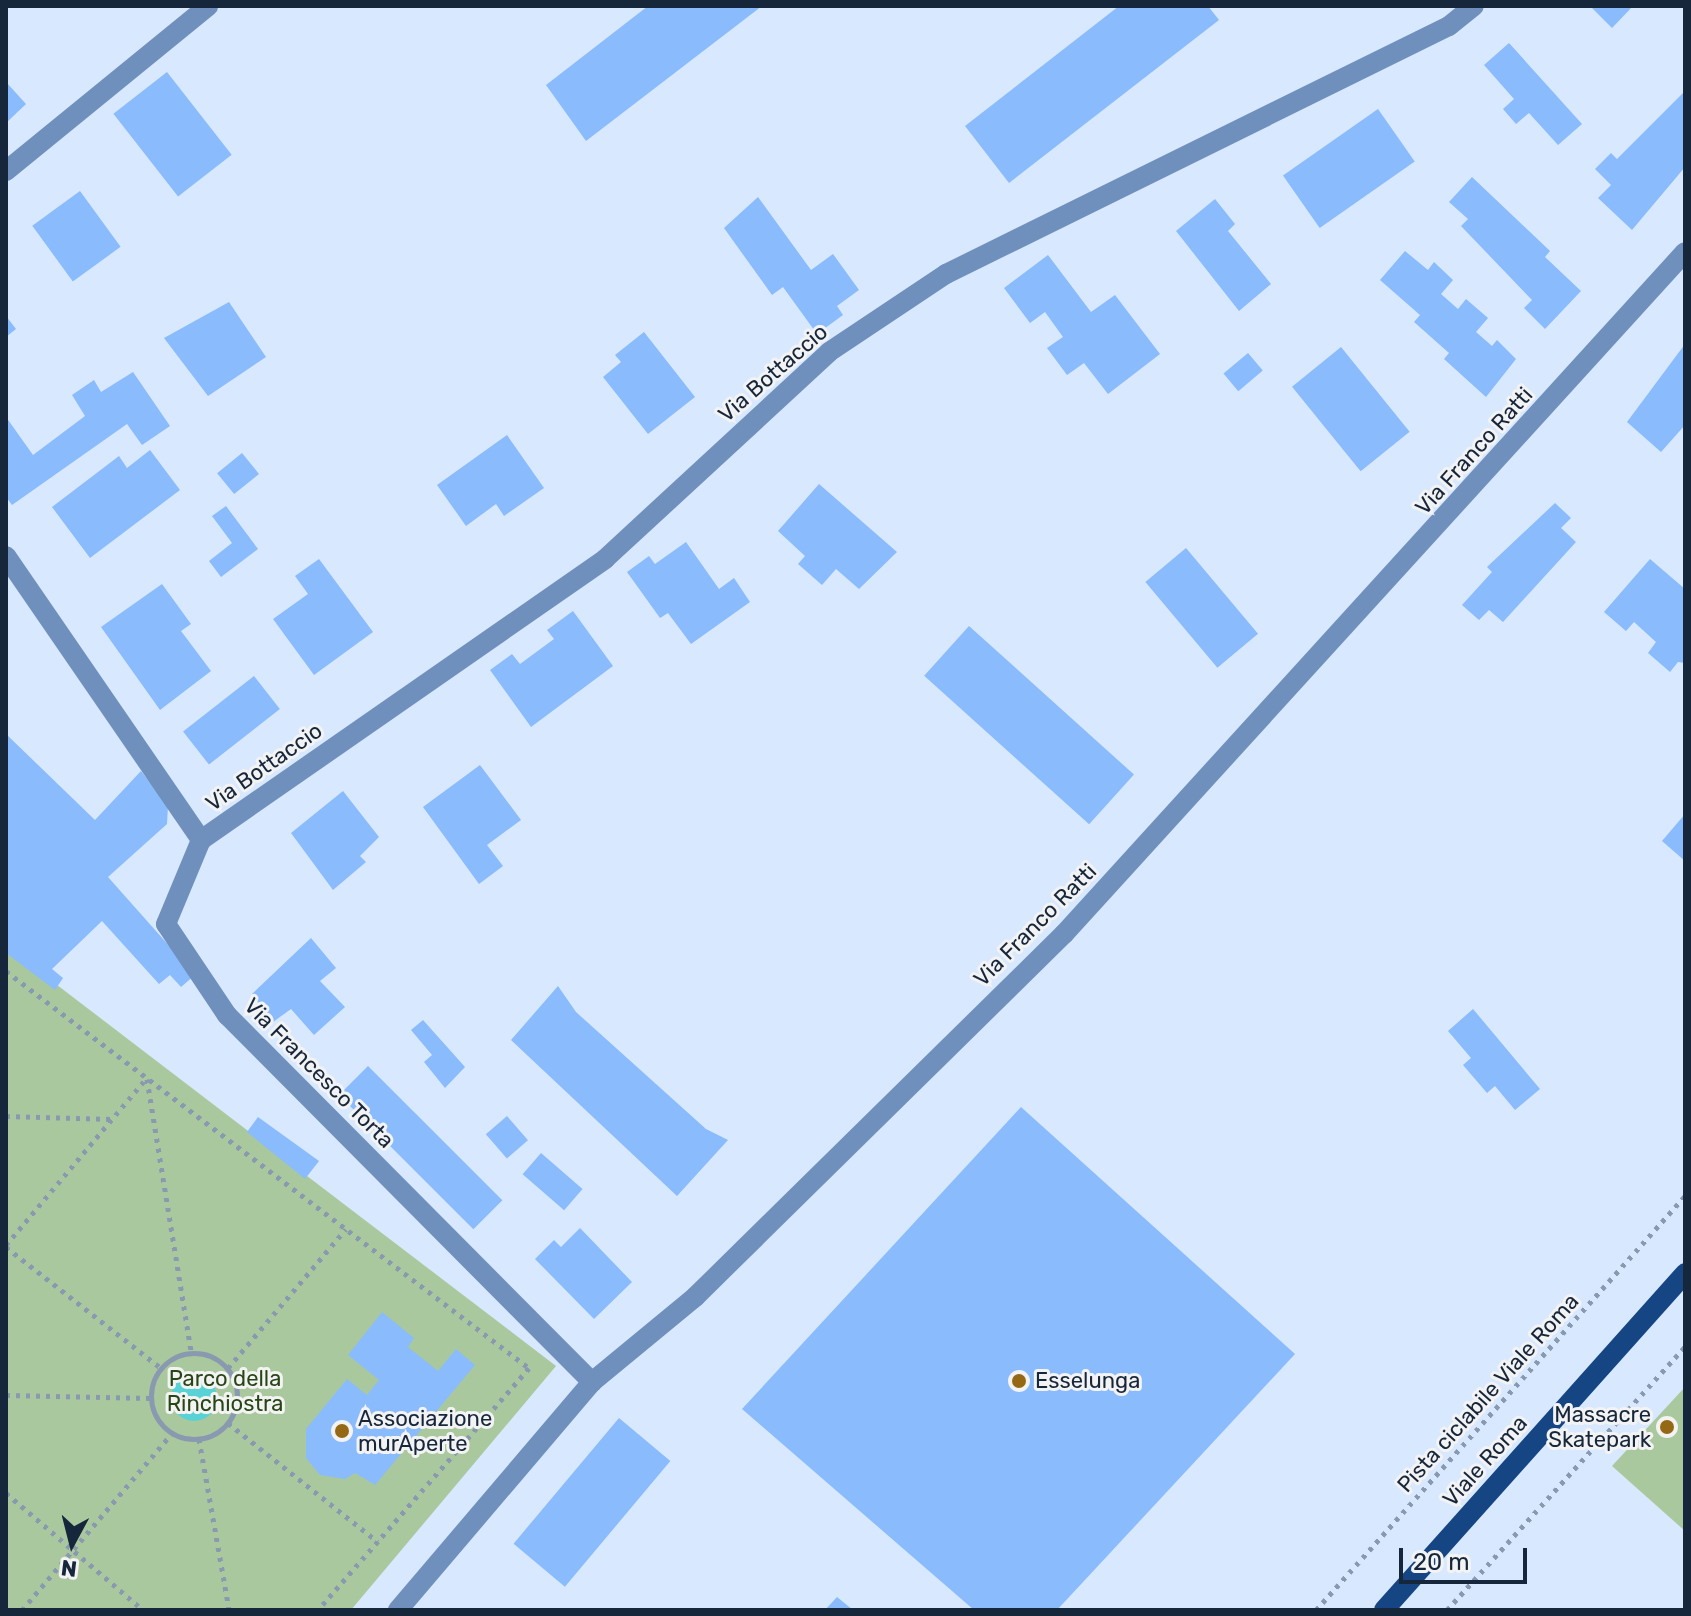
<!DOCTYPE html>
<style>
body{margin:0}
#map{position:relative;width:1691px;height:1616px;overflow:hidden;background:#d7e8ff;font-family:Rubik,sans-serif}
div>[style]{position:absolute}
.green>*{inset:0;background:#aac89d}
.water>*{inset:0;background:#58d2d4}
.round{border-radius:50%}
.building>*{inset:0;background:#8abbfd;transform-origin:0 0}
.path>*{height:5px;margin-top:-2.5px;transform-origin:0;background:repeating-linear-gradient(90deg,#899ab0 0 4px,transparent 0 10px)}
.path>.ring{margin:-2.5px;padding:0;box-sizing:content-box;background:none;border:5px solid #899ab0;border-radius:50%}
.minor>*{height:20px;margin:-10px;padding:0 10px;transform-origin:10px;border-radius:10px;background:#6f90bc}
.major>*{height:20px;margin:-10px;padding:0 10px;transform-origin:10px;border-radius:10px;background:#154582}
.dots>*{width:22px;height:22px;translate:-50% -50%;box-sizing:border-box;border:4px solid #f3f3f3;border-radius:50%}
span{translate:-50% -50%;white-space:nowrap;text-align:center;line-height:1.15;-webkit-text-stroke:6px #f3f3f3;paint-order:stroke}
.street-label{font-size:22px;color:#16263b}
.park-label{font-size:22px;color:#274616}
.poi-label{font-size:22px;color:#16263b}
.left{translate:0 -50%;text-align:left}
.right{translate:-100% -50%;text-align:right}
.frame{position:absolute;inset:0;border:8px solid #16263b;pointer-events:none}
.north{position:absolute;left:32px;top:1504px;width:80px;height:80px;-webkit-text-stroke:6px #f3f3f3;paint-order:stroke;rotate:187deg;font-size:22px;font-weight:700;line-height:32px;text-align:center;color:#16263b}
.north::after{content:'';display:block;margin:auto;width:28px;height:36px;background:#16263b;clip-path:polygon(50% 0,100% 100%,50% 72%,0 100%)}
.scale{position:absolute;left:1399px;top:1548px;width:128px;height:36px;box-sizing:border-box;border:4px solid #16263b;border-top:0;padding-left:10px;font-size:24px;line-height:28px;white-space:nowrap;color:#16263b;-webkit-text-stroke:6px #f3f3f3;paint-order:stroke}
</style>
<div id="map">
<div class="green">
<i style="clip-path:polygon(6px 946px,556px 1366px,351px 1610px,6px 1610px)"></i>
<i style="clip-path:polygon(1685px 1387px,1685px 1531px,1612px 1466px)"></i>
</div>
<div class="water">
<i class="round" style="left:171px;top:1375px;width:46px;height:46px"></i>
</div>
<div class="building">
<i style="clip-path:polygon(648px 6px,762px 6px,586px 141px,546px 85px)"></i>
<i style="clip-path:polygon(1119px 6px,1208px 6px,1219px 20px,1009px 183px,965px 126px)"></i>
<i style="clip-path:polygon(1590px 6px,1633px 6px,1612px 28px)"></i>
<i style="clip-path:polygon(1509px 43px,1582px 124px,1558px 145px,1529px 113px,1516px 124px,1503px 109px,1514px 99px,1484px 65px)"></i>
<i style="left:167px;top:72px;width:105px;height:68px;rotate:52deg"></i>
<i style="clip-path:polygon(6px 82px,26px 104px,6px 123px)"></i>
<i style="clip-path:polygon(1685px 91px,1685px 167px,1632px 230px,1598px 198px,1611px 185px,1595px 169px,1611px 153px,1617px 159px)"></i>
<i style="left:1378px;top:109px;width:64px;height:116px;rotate:55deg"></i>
<i style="clip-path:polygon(1472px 177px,1550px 251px,1545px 257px,1581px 291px,1545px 329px,1524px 308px,1532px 300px,1461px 226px,1468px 219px,1449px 202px)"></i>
<i style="left:80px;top:191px;width:69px;height:59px;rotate:54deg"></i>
<i style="clip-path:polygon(758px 197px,811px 270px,833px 254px,859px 290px,837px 306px,843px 315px,817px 334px,783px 287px,772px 295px,724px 228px)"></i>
<i style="clip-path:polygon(1215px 199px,1235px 224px,1228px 231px,1271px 284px,1239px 311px,1176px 231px)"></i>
<i style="clip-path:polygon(1405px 251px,1428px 270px,1434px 262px,1453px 280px,1441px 294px,1458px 309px,1466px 299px,1488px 318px,1476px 332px,1492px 346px,1497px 340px,1516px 359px,1486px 397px,1444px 359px,1449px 353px,1414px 322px,1420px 315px,1380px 280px)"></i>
<i style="clip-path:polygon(1048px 255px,1091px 312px,1115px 295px,1160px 354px,1108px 394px,1084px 363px,1067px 375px,1047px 348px,1063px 337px,1045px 312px,1030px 323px,1004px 288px)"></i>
<i style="clip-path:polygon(229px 302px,266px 357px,208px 396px,164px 338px)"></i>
<i style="clip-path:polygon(6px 316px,16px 329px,6px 337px)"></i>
<i style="clip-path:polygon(644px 332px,695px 397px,648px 434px,603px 377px,621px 362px,615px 355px)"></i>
<i style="clip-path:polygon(1685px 344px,1685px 425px,1661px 452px,1627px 422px)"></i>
<i style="left:1341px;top:347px;width:109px;height:63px;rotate:51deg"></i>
<i style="left:1248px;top:353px;width:23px;height:32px;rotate:50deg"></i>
<i style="clip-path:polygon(133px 372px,170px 426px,142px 445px,127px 424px,12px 505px,6px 497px,6px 417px,33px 455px,85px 416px,72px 395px,94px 380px,101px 392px)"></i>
<i style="clip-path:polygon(507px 435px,544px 488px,504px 516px,496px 504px,466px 526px,437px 485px)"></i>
<i style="clip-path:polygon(150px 450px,180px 490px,90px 558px,52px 507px,119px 456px,127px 468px)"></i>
<i style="left:242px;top:453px;width:27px;height:32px;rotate:51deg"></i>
<i style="clip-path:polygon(819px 484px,897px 552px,859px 589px,836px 569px,822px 585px,798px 564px,805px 556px,778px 531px)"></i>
<i style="clip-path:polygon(1555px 503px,1571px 518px,1561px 528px,1576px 542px,1503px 622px,1489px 610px,1479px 620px,1462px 605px,1492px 572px,1487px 567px)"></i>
<i style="clip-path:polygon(226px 506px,258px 549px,221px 577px,209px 561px,232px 543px,212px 516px)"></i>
<i style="clip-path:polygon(686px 542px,719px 589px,734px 578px,750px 602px,691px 644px,668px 613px,660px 618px,627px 572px,649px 556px,655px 564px)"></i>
<i style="left:1186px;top:548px;width:112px;height:53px;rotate:50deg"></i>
<i style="clip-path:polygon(319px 559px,373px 632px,314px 675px,273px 619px,308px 594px,295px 576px)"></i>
<i style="clip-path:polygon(1650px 559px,1685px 589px,1685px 663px,1678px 662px,1670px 672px,1648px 653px,1656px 642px,1634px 622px,1626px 631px,1604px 612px)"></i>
<i style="clip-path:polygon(162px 584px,191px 624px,181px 631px,211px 671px,160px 710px,101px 627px)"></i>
<i style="clip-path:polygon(573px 611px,613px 666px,531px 727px,490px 670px,512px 654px,520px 664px,554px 639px,547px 630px)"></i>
<i style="left:969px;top:626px;width:222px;height:67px;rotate:42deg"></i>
<i style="left:254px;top:676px;width:42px;height:90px;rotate:52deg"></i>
<i style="clip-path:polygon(6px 734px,95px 820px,141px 771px,168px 806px,167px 824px,108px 877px,195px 975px,181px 987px,170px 975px,159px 984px,102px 921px,52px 969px,63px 978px,55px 990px,6px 953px)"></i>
<i style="clip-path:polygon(480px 765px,521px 820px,487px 845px,503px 866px,479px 884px,423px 807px)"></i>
<i style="clip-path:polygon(343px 791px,379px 837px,360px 856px,366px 862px,333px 890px,291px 833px)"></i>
<i style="clip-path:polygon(1685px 814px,1685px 861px,1662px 841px)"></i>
<i style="clip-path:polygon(311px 938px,336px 968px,320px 981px,345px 1007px,314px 1035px,291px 1009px,273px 1022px,252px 994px)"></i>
<i style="clip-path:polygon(558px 986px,576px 1012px,706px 1129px,728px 1140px,677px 1196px,511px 1040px)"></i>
<i style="clip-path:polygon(1473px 1009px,1540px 1089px,1515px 1110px,1495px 1086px,1487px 1093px,1463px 1065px,1471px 1058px,1448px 1031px)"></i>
<i style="clip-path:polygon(423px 1020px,465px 1067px,445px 1088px,424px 1062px,432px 1055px,411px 1030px)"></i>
<i style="left:368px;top:1066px;width:190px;height:41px;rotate:45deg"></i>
<i style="clip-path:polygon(1021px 1107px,1295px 1354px,1057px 1610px,974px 1610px,742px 1409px)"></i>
<i style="left:507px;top:1116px;width:32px;height:28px;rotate:49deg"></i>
<i style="clip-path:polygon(258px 1117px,319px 1161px,305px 1179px,247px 1132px)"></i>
<i style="left:541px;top:1153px;width:55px;height:28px;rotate:41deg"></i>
<i style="clip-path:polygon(580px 1228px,632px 1282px,594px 1319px,535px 1259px,554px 1240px,561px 1247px)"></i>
<i style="clip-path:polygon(382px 1312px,414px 1338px,408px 1347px,438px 1371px,456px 1349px,475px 1365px,375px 1485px,355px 1473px,345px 1479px,320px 1475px,306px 1458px,306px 1429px,347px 1379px,367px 1395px,379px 1380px,348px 1355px)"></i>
<i style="left:619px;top:1418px;width:67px;height:164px;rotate:40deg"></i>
<i style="clip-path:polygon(837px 1597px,853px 1610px,825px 1610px)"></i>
</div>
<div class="path">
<i style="left:6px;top:971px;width:657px;rotate:37.2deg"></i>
<i style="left:529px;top:1368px;width:321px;rotate:131.1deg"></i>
<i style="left:147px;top:1079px;width:277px;rotate:80.8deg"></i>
<i style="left:6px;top:1116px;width:106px;rotate:1.6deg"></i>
<i style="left:6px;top:1245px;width:217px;rotate:-49.9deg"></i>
<i style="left:6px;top:1247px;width:197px;rotate:38deg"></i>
<i class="ring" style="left:151px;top:1353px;width:81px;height:81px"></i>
<i style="left:228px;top:1368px;width:182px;rotate:-49.7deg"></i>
<i style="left:6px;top:1395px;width:145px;rotate:1.2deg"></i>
<i style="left:228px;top:1423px;width:191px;rotate:38.4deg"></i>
<i style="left:199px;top:1439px;width:174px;rotate:80deg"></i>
<i style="left:6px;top:1493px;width:180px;rotate:40.5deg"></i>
<i style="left:22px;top:1610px;width:232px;rotate:-49.7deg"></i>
<i style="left:1316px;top:1610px;width:555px;rotate:-48.29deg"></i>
<i style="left:1447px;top:1610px;width:355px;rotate:-47.9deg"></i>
</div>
<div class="minor">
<i style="left:6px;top:171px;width:261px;rotate:-39.2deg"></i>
<i style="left:6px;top:556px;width:345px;rotate:55.5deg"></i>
<i style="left:201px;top:840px;width:492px;rotate:-34.8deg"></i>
<i style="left:605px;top:559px;width:305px;rotate:-42.7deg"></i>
<i style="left:829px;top:352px;width:141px;rotate:-33.7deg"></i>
<i style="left:946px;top:274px;width:561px;rotate:-26.25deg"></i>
<i style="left:1449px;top:26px;width:32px;rotate:-39deg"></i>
<i style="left:201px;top:840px;width:91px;rotate:112.6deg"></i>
<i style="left:166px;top:924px;width:110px;rotate:56.2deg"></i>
<i style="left:227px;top:1015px;width:518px;rotate:45.16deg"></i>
<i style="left:398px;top:1610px;width:299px;rotate:-49.6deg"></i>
<i style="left:592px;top:1382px;width:134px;rotate:-39.5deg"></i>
<i style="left:695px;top:1297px;width:518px;rotate:-44.53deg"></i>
<i style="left:1064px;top:934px;width:922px;rotate:-47.68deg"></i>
</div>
<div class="major">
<i style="left:1384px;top:1610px;width:452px;rotate:-48.2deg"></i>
</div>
<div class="dots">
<i style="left:1019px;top:1381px;background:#956816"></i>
<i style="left:1667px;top:1427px;background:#956816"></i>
<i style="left:342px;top:1431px;background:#956816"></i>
</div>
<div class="street-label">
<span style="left:773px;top:373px;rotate:-41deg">Via Bottaccio</span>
<span style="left:1474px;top:451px;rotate:-48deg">Via Franco Ratti</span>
<span style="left:264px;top:767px;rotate:-35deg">Via Bottaccio</span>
<span style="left:1035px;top:925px;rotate:-45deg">Via Franco Ratti</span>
<span style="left:319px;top:1073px;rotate:45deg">Via Francesco Torta</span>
<span style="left:1488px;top:1393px;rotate:-48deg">Pista ciclabile Viale Roma</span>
<span style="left:1485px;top:1461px;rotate:-48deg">Viale Roma</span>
</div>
<div class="park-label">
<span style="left:225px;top:1391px">Parco della<br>Rinchiostra</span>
</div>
<div class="poi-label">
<span class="left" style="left:1035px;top:1381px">Esselunga</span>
<span class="right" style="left:1651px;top:1427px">Massacre<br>Skatepark</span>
<span class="left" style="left:358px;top:1431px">Associazione<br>murAperte</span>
</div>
<div class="frame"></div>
<div class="north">N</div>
<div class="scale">20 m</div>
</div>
